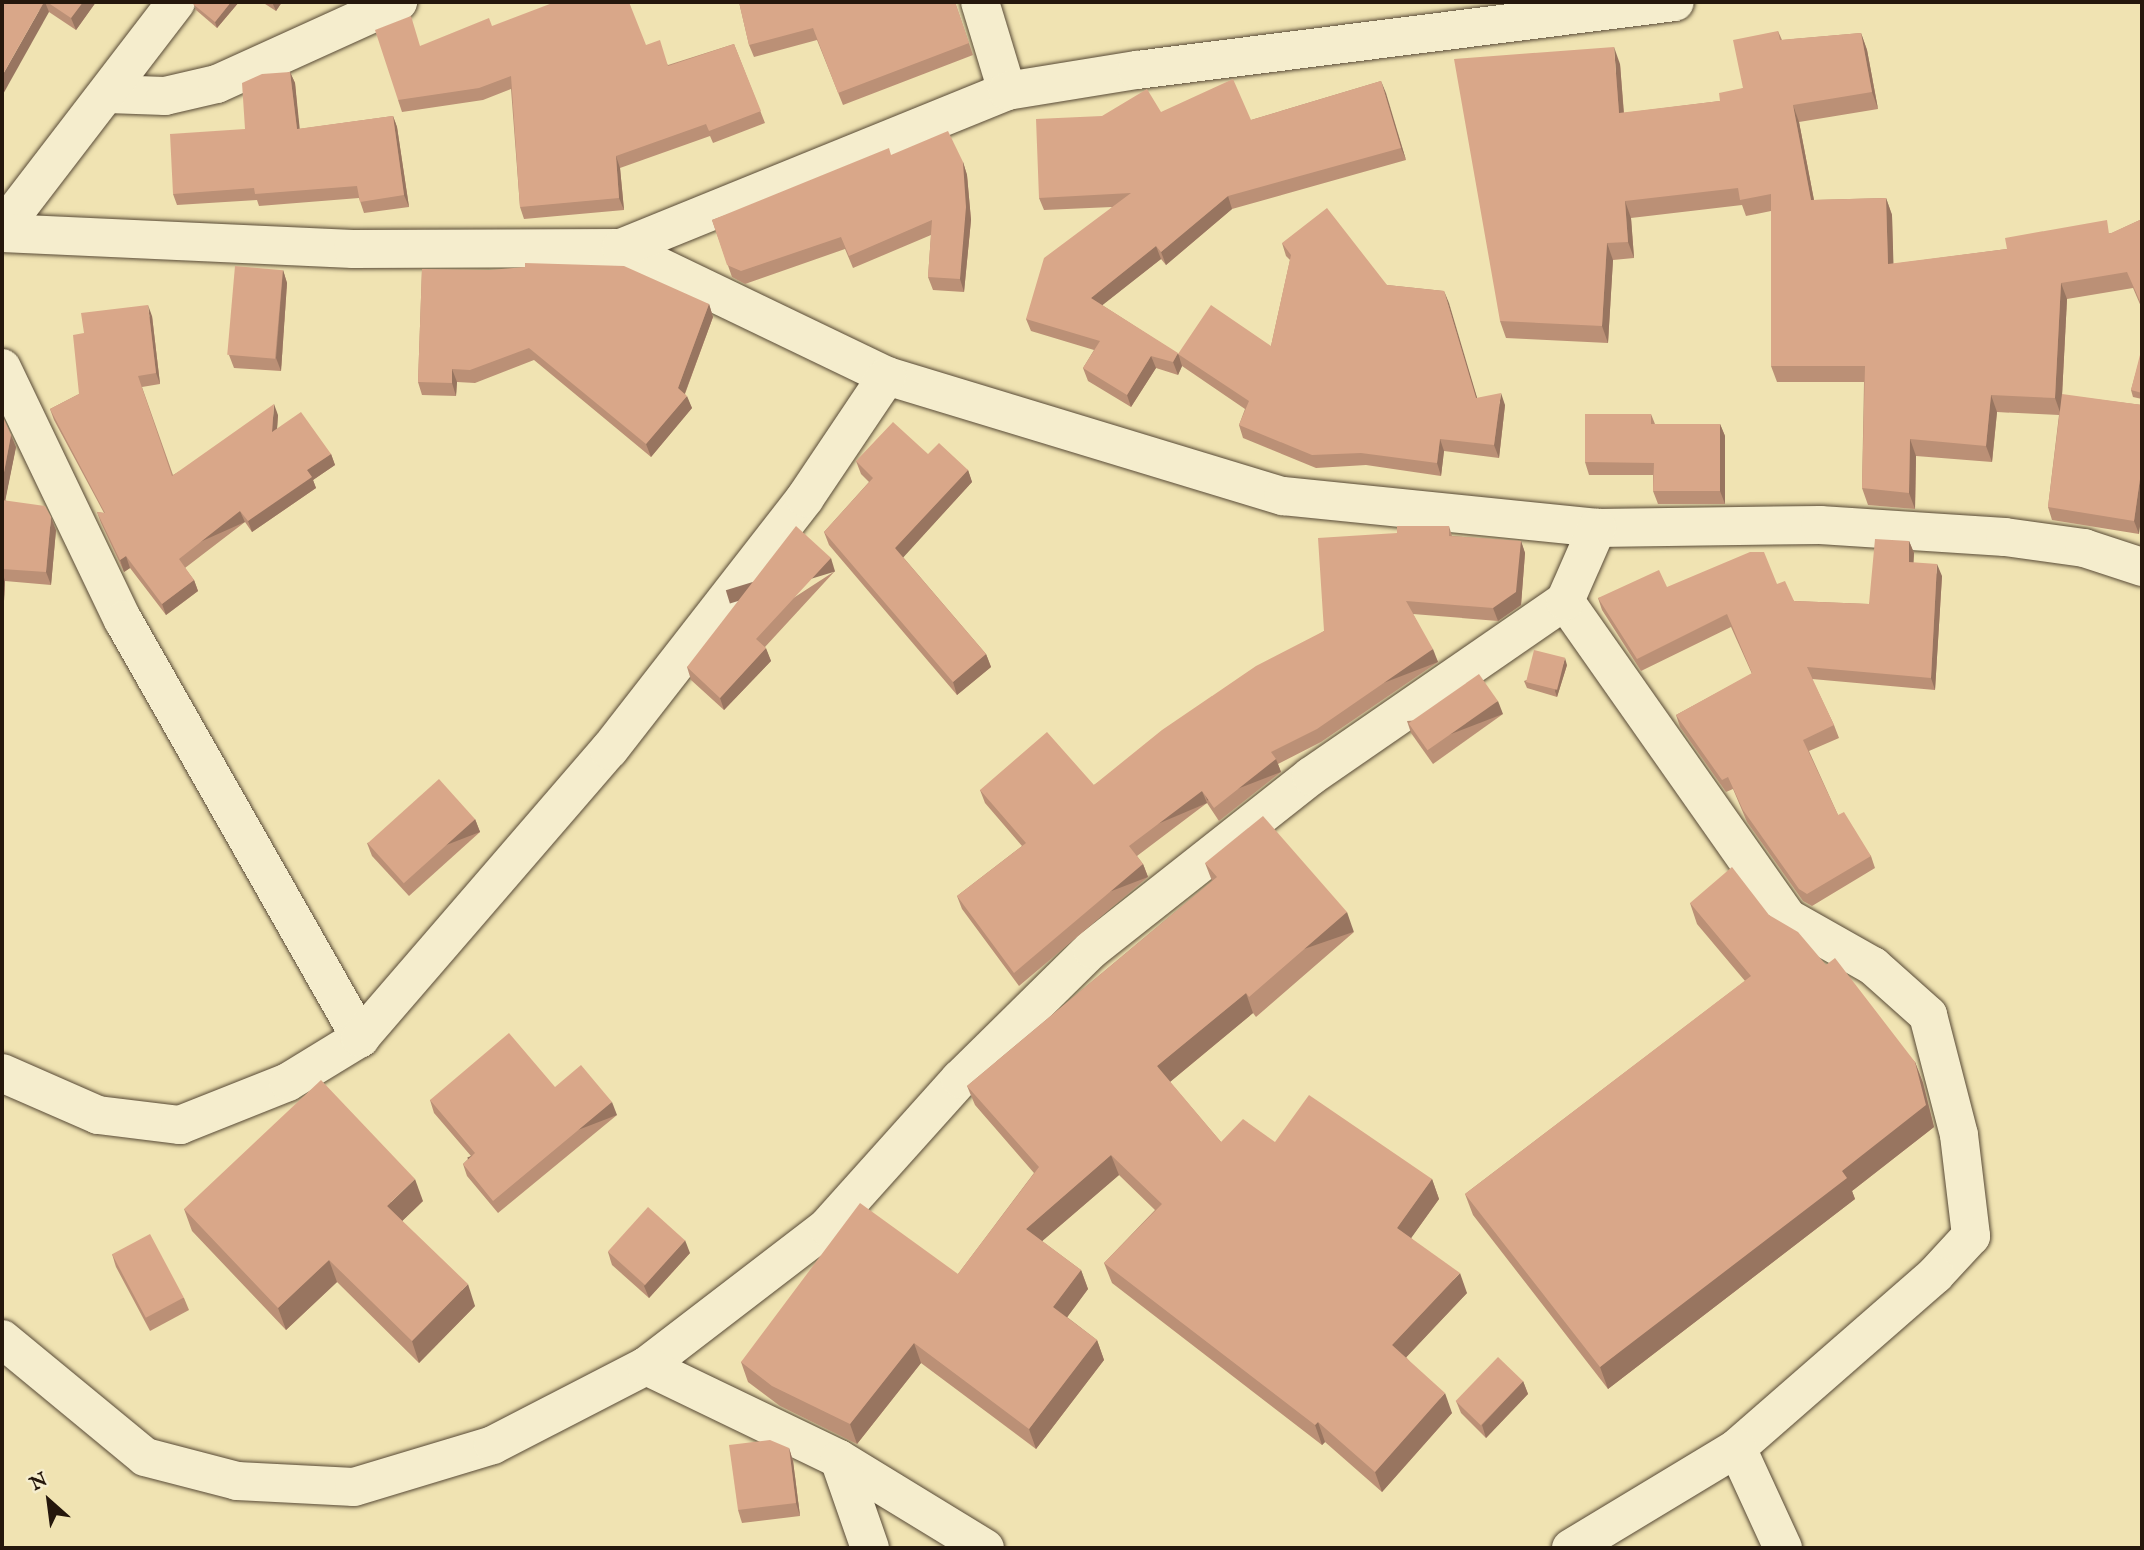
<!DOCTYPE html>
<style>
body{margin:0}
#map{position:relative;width:2144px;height:1550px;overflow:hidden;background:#f0e3b2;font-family:"IM FELL English",serif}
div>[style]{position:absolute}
.roads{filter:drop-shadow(0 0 2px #584a36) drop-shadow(0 0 2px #584a36)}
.minor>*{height:38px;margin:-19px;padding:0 19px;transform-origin:19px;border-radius:19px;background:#f5edcd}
.tertiary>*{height:38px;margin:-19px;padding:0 19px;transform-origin:19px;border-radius:19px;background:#f5edcd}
.wall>*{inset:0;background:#bb9076}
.shaded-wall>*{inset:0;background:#987560;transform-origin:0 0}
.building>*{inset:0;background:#d9a789;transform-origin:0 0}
span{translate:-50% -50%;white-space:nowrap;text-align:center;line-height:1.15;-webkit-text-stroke:7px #f5edcd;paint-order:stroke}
.frame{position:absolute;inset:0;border:4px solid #25170c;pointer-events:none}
.north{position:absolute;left:14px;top:1466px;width:70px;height:70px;-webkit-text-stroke:5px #f5edcd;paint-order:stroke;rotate:332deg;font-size:19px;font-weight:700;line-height:28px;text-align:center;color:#25170c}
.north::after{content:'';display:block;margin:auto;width:24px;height:32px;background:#25170c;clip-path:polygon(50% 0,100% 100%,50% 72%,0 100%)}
</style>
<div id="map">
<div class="roads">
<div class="minor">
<i style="left:980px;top:2px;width:93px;rotate:73.1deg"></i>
<i style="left:108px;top:94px;width:57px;rotate:2deg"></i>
<i style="left:165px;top:96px;width:53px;rotate:-13deg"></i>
<i style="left:217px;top:84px;width:199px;rotate:-24.4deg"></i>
<i style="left:621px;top:248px;width:295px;rotate:25.7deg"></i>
<i style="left:887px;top:376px;width:414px;rotate:16.9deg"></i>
<i style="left:1283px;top:496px;width:316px;rotate:5.8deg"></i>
<i style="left:1597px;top:528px;width:223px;rotate:-0.8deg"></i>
<i style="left:1820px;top:525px;width:185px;rotate:3.7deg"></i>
<i style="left:2005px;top:537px;width:80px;rotate:7.9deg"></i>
<i style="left:2084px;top:548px;width:61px;rotate:18.1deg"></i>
<i style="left:2px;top:368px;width:280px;rotate:64.4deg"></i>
<i style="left:123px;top:620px;width:481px;rotate:60.4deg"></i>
<i style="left:1565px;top:601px;width:388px;rotate:54.9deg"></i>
<i style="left:1788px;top:918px;width:98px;rotate:29.5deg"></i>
<i style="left:1873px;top:966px;width:74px;rotate:41.7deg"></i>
<i style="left:1928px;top:1015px;width:124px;rotate:75.5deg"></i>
<i style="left:1959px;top:1135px;width:102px;rotate:83.2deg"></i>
<i style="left:1971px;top:1236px;width:53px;rotate:132.7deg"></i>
<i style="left:1935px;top:1275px;width:263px;rotate:138.9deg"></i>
<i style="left:1737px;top:1448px;width:194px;rotate:148.9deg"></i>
<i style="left:2px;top:1073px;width:105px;rotate:23.6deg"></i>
<i style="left:98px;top:1115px;width:83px;rotate:7deg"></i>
<i style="left:180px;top:1125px;width:116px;rotate:-21.7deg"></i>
<i style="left:288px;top:1082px;width:84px;rotate:-31.4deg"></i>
<i style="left:360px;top:1038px;width:381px;rotate:-49.2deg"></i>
<i style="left:609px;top:750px;width:319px;rotate:-52.1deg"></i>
<i style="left:805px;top:498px;width:147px;rotate:-56.1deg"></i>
<i style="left:2px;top:1339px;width:185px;rotate:39.5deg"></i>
<i style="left:145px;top:1457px;width:95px;rotate:14.6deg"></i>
<i style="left:237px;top:1481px;width:117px;rotate:2.9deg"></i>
<i style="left:354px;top:1487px;width:145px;rotate:-16.8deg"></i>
<i style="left:493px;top:1445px;width:172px;rotate:-27.3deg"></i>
<i style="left:646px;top:1366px;width:228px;rotate:-37.5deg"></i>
<i style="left:827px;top:1227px;width:199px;rotate:-48.1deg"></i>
<i style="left:960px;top:1079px;width:185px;rotate:-44.6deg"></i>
<i style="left:1092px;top:949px;width:279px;rotate:-38.3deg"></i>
<i style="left:1311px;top:776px;width:308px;rotate:-34.6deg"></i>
<i style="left:1565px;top:601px;width:80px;rotate:-66.3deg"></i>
<i style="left:646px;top:1366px;width:214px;rotate:25.7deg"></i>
<i style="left:839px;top:1459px;width:171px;rotate:31.4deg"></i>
<i style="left:1737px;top:1448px;width:110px;rotate:65.3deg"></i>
<i style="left:839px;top:1459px;width:94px;rotate:70.8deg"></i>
</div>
<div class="tertiary">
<i style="left:2px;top:229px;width:286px;rotate:-52.5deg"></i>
<i style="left:2px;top:233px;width:351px;rotate:2.6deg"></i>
<i style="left:353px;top:249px;width:268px;rotate:-0.2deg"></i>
<i style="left:621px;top:248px;width:417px;rotate:-22.1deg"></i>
<i style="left:1007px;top:91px;width:132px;rotate:-9.2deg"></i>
<i style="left:1137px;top:70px;width:542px;rotate:-7.2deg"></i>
</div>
</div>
<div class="wall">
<i style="clip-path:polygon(2px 2px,96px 2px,76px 30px,49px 12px)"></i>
<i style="clip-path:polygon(193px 2px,239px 2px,217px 28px,196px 10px)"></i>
<i style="clip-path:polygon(262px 2px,282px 2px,276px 11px)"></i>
<i style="clip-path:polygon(739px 2px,955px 2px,973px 55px,843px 105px,817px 40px,754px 57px,749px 45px)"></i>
<i style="clip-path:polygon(492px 26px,646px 45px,668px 65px,734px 44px,765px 123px,713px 143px,710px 136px,620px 168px,624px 210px,524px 219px,520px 207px,511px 89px,483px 100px,402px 112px,398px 100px,421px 46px)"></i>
<i style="clip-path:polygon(1778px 31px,1782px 40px,1861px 33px,1867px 50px,1878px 109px,1799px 122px,1814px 200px,1886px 198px,1892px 215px,1893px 264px,2007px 249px,2112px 233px,2142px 219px,2142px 309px,2133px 288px,2067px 299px,2062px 395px,2142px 405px,2139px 534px,2052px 520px,2048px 507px,2059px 415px,1997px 412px,1992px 462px,1916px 456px,1915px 509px,1868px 505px,1862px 488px,1864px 382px,1777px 382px,1771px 366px,1771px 211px,1746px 216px,1742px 205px,1631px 218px,1634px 258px,1613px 260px,1608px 343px,1506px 338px,1500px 321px,1620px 64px,1624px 113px,1720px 101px,1743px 88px)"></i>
<i style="clip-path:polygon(290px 72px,295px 83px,299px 129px,393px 116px,397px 127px,409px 207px,364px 213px,359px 198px,259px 206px,257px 200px,177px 205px,173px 194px,245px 129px)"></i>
<i style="clip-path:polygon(1381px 81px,1406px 160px,1232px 209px,1166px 265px,1161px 259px,1102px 305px,1178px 354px,1271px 346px,1290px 260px,1286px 256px,1282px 243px,1387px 285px,1444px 291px,1477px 398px,1505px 405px,1499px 458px,1444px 451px,1441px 476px,1366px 465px,1316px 468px,1243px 438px,1239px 425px,1245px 409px,1182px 366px,1178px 375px,1156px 368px,1131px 407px,1088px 381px,1083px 368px,1094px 350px,1031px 331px,1026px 319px,1112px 207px,1044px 210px,1039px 198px,1161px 112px,1251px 120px)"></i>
<i style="clip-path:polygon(891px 155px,963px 162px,967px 175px,971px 220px,964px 292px,933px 290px,928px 277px,931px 235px,853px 268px,845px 249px,745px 284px,732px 277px,712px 220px)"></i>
<i style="clip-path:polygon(422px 269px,709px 304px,713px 317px,685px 394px,692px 408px,651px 457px,534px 360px,475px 383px,457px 382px,456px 396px,422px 395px,418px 382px)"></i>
<i style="clip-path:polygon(283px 270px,287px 283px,281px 371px,234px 368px,229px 355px)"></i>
<i style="clip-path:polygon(152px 316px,160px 384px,142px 387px,173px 475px,278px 415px,277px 429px,331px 454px,335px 465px,313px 480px,316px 488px,252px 532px,245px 522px,185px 568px,194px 580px,198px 591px,166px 615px,130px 568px,124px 572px,101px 523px,97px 512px,104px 513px,54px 420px,50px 409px,79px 394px,84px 333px)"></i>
<i style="clip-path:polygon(2142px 351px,2142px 399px,2133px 397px,2131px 390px)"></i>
<i style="clip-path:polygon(1651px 414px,1655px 424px,1720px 424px,1725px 436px,1725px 504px,1658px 504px,1653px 491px,1653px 475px,1589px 475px,1585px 462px)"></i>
<i style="clip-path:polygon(2px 415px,16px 447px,5px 500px,56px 530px,51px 585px,5px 581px,4px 601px,2px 601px)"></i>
<i style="clip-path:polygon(928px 454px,968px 470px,972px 482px,903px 557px,986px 654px,991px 667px,957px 695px,829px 545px,824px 532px,869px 482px,861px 474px,856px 461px)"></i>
<i style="clip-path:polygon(1449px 526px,1452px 536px,1521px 541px,1525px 553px,1521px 605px,1498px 621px,1413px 614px,1438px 662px,1321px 742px,1278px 764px,1281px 772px,1219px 821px,1207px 803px,1137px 856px,1143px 864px,1148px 877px,1019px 986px,962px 909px,957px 896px,1022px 846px,985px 803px,980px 790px,1094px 785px,1324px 631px,1397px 533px)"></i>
<i style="clip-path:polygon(1909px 541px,1914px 553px,1913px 563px,1942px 576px,1935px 690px,1812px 679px,1834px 725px,1839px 738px,1809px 751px,1838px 815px,1871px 856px,1875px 868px,1812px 906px,1803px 901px,1747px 822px,1733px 789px,1726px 792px,1680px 727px,1676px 715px,1752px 674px,1731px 627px,1641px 671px,1602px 610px,1598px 598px,1667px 587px,1777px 584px,1794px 601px,1869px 604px)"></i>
<i style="clip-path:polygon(835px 571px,765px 647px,771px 661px,724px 710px,691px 680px,687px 667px)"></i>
<i style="clip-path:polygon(1567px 665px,1557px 697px,1527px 688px,1524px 681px)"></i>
<i style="clip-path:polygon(1503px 714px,1433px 764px,1411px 733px,1407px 721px)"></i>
<i style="clip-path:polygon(475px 819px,480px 832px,409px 896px,372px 856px,367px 843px)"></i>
<i style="clip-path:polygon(1205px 863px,1354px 932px,1256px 1017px,1253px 1013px,1170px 1082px,1221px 1142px,1275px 1142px,1432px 1179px,1439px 1199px,1411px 1238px,1467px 1293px,1406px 1357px,1452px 1413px,1382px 1492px,1325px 1442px,1322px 1445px,1112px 1283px,1104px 1263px,1155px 1210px,1119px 1175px,1042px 1241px,1081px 1270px,1088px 1289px,1067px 1317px,1097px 1340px,1104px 1360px,1036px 1449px,921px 1363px,857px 1444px,780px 1406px,748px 1382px,741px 1362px,958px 1274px,1034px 1173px,975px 1105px,967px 1086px,1212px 881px)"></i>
<i style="clip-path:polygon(1690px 903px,1769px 915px,1826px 965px,1915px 1062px,1923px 1083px,1934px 1127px,1852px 1191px,1855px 1199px,1608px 1389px,1473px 1215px,1465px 1194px,1745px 981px,1697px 924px)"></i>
<i style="clip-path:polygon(555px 1087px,617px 1115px,498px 1213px,467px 1176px,463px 1164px,471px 1156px,434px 1113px,430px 1100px)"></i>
<i style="clip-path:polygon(423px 1201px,402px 1221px,475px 1306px,419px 1363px,337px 1282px,286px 1330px,192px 1231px,184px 1209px)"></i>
<i style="clip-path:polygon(608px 1252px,690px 1253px,649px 1298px,612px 1265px)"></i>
<i style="clip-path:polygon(112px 1254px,184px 1298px,189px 1310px,150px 1331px,116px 1267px)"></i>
<i style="clip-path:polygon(1523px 1381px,1528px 1394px,1486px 1438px,1461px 1413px,1456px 1401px)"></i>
<i style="clip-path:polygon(789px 1448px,793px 1461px,800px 1516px,742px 1523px,738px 1510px)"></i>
</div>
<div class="shaded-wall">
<i style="clip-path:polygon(44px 2px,45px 2px,49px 12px,2px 96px,2px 76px)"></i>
<i style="clip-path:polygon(83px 2px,96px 2px,76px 30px,71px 18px)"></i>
<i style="clip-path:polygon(231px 2px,239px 2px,217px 28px,215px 22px)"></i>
<i style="clip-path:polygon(272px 2px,282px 2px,276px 11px)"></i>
<i style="clip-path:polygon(1861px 33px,1867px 50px,1878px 109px,1872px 92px)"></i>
<i style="clip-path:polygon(1614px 47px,1620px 64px,1625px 130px,1619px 113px)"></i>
<i style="clip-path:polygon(290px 72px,295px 83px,301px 141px,297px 129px)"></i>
<i style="clip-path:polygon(1381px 81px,1386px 93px,1406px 160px,1401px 148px)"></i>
<i style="clip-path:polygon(1793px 105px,1799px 122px,1817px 216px,1811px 200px)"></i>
<i style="clip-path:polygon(393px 116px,397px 127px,409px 207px,404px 195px)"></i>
<i style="clip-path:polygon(616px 156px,620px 168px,624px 210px,619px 198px)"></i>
<i style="clip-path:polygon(963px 162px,967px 175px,971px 220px,964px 292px,960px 279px)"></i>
<i style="clip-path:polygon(1228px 196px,1232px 209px,1166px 265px,1161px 252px)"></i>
<i style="clip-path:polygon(1886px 198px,1892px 215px,1894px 281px,1888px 264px)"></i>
<i style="clip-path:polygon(1625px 201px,1631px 218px,1634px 258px,1628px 242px)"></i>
<i style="clip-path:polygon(1607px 243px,1613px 260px,1608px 343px,1602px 326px)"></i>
<i style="clip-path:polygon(1156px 246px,1161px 259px,1095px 311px,1091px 298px)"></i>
<i style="clip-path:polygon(283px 270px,287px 283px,281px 371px,276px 358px)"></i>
<i style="clip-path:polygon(2061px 283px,2067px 299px,2061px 415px,2055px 398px)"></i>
<i style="clip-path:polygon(1444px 291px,1449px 303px,1481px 411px,1476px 398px)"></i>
<i style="clip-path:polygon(709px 304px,713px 317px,682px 401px,678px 388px)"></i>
<i style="clip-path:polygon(148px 305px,152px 316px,160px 384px,156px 373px)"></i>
<i style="clip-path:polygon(1178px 353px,1182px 366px,1178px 375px,1173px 362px)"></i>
<i style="clip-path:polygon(1151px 356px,1156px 368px,1131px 407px,1127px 395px)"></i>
<i style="clip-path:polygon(452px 369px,457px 382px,456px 396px,452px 383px)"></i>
<i style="clip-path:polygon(1501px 393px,1505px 405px,1499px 458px,1494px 445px)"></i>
<i style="clip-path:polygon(1991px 395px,1997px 412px,1992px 462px,1986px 446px)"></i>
<i style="clip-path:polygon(687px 396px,692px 408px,651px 457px,646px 444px)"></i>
<i style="clip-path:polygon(274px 404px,278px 415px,276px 443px,272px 432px)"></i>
<i style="clip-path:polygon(1720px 424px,1725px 436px,1725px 504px,1720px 491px)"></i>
<i style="clip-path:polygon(11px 435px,16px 447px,3px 512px,2px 508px,2px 483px)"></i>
<i style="clip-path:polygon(1440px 439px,1444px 451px,1441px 476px,1437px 463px)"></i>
<i style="clip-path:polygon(1910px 439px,1916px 456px,1915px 509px,1909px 493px)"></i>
<i style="clip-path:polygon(331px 454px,335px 465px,313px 480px,316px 488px,252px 532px,248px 521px,307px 470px)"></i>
<i style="clip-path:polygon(2142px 465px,2142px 511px,2139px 534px,2134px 521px)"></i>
<i style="clip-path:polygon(968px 470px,972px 482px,900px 561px,895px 548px)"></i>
<i style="left:240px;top:511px;width:12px;height:78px;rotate:66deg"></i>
<i style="clip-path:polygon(51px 517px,56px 530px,51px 585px,46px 572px)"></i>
<i style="clip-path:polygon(1521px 541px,1525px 553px,1521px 605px,1498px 621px,1493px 608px)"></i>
<i style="clip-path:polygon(1909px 541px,1914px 553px,1913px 574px,1909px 562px)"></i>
<i style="clip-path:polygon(126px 556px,130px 568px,124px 572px,120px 560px)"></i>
<i style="left:831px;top:558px;width:14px;height:110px;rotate:73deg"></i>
<i style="clip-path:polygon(1937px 564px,1942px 576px,1935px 690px,1931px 678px)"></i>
<i style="clip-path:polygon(2px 571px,5px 581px,4px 601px,2px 596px)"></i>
<i style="clip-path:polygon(194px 580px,198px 591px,166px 615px,162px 604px)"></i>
<i style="clip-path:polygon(766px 648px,771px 661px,724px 710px,720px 698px)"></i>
<i style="left:1433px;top:649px;width:14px;height:141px;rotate:69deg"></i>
<i style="clip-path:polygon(986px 654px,991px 667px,957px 695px,953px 682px)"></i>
<i style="clip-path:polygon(1565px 658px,1567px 665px,1557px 697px,1555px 691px)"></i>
<i style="left:1498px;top:701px;width:14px;height:85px;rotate:69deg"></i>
<i style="left:1276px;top:759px;width:14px;height:79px;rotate:69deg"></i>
<i style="left:1202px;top:791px;width:13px;height:91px;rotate:67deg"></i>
<i style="left:475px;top:819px;width:14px;height:96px;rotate:69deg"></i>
<i style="left:1143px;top:864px;width:14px;height:169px;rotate:69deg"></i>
<i style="left:1347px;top:912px;width:21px;height:130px;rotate:71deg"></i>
<i style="clip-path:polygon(1246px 993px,1253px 1013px,1165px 1086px,1157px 1066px)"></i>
<i style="clip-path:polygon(1915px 1062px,1923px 1083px,1934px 1127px,1852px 1191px,1855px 1199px,1608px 1389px,1600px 1367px,1842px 1171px)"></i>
<i style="left:612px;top:1102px;width:14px;height:155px;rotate:69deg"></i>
<i style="clip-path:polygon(1111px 1155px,1119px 1175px,1033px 1249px,1026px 1229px)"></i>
<i style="clip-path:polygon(415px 1179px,423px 1201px,395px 1228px,387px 1206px)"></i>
<i style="clip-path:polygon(1432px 1179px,1439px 1199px,1404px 1248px,1397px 1228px)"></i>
<i style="clip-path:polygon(685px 1240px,690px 1253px,649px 1298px,644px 1286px)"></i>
<i style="clip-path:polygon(329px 1260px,337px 1282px,286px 1330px,278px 1308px)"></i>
<i style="clip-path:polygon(1081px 1270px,1088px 1289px,1060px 1327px,1053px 1307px)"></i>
<i style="clip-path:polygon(1460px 1273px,1467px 1293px,1399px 1365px,1392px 1345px)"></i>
<i style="clip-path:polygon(468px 1284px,475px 1306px,419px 1363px,412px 1341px)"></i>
<i style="clip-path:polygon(1097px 1340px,1104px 1360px,1036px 1449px,1029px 1429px)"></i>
<i style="clip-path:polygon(914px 1343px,921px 1363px,857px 1444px,850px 1424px)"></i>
<i style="clip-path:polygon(1523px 1381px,1528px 1394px,1486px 1438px,1482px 1425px)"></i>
<i style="clip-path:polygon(1445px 1393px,1452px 1413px,1382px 1492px,1375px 1472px)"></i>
<i style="clip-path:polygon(1318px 1422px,1325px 1442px,1322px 1445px,1315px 1425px)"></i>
<i style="clip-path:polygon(789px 1448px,793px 1461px,800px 1516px,796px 1503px)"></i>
</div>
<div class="building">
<i style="clip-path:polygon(2px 2px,44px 2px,2px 76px)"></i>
<i style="clip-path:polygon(47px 2px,83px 2px,71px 18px)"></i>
<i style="clip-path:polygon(193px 2px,231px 2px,215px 22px,193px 4px)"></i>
<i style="clip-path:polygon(555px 2px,629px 2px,646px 45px,660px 40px,668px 66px,734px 44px,761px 111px,709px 131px,706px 124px,616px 156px,619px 198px,520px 207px,511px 76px,479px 88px,398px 100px,375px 30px,411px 16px,420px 46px,489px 18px,492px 26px)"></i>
<i style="clip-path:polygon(739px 2px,955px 2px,969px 43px,838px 93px,813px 28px,749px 45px)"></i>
<i style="clip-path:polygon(1778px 31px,1780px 40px,1861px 33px,1872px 92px,1793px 105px,1811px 200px,1886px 198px,1888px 264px,2007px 249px,2005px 238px,2107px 220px,2109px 234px,2142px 219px,2142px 306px,2127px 272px,2061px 283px,2055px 398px,1991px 395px,1986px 446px,1910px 439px,1909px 493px,1862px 488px,1865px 366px,1771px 366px,1771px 194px,1740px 200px,1738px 188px,1625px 201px,1628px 242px,1607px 243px,1602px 326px,1500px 321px,1454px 59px,1614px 47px,1619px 113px,1720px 101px,1719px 93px,1743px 88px,1733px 40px)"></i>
<i style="clip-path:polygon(290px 72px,297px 129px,393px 116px,404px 195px,360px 202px,357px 186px,255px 194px,254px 188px,173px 194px,170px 134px,245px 129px,242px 83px,262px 74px)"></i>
<i style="clip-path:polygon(1233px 79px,1251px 120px,1381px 81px,1401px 148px,1228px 196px,1161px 252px,1156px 246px,1091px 298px,1178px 353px,1173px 362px,1151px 356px,1127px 395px,1083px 368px,1100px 341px,1026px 319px,1044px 258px,1131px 193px,1039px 198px,1036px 119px,1102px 116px,1147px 89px,1161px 112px)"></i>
<i style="clip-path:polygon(948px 131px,963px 162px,966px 207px,960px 279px,928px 277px,932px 220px,849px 256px,841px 237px,741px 271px,727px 265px,712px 220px,889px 148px,891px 155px)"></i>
<i style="clip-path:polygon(1327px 208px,1387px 285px,1444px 291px,1476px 398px,1501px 393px,1494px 445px,1440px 439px,1437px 463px,1361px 453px,1312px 455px,1239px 425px,1249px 401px,1178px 354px,1211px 305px,1271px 346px,1291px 255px,1282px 243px)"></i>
<i style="clip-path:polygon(525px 263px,624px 266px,709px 304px,678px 388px,687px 396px,646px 444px,529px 348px,470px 370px,452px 369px,452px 383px,418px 382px,422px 269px,490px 270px,525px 267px)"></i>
<i style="left:235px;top:266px;width:48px;height:89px;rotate:5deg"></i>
<i style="clip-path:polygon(148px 305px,156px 373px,138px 376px,172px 476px,274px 404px,272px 432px,301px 412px,331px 454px,307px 470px,312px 477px,248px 521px,240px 511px,179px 559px,194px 580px,162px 604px,126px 556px,120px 560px,97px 512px,105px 513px,50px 409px,79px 394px,73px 335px,84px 333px,81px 313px)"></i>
<i style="clip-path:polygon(2141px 351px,2142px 351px,2142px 393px,2131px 390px)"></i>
<i style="clip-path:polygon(2062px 394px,2142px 405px,2142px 465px,2134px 521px,2048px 507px)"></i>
<i style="clip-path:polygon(1585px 414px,1651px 414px,1651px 424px,1720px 424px,1720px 491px,1653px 491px,1654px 463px,1585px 462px)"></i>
<i style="clip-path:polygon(2px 415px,11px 435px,2px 483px)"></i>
<i style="clip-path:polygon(893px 422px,928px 454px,939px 443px,968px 470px,895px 548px,986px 654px,953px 682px,824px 532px,873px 478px,856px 461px)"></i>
<i style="clip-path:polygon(2px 500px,45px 506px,51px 517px,46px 572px,2px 569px)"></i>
<i style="clip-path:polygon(796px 526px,831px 558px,756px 639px,766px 648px,720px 698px,687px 667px)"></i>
<i style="clip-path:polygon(1397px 526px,1449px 526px,1449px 536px,1521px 541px,1516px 592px,1493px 608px,1406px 601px,1433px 649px,1317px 729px,1271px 752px,1276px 759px,1214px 808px,1202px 791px,1129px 846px,1143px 864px,1014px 973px,957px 896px,1026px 843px,980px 790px,1047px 732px,1094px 785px,1162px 730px,1256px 666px,1324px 631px,1318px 538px,1397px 533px)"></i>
<i style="clip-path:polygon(1875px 539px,1909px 541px,1909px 562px,1937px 564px,1931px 678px,1807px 667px,1834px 725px,1803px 740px,1838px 815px,1844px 812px,1871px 856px,1807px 894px,1799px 889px,1743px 810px,1728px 777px,1722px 780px,1676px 715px,1752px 673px,1727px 614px,1637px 659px,1598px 598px,1659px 570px,1667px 587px,1750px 552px,1764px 552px,1777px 584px,1785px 581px,1794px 601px,1869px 604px)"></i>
<i style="left:1534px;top:650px;width:32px;height:33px;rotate:14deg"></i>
<i style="left:1479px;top:674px;width:33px;height:86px;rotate:55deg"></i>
<i style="left:439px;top:779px;width:54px;height:96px;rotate:48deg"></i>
<i style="clip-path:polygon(1263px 816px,1347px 912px,1249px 997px,1246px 993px,1157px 1066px,1221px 1142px,1243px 1119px,1275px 1142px,1309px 1095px,1432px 1179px,1397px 1228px,1460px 1273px,1392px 1345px,1445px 1393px,1375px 1472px,1318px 1422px,1315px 1425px,1104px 1263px,1162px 1204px,1111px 1155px,1026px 1229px,1081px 1270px,1053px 1307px,1097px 1340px,1029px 1429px,914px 1343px,850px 1424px,772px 1386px,741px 1362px,860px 1203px,958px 1274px,1039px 1167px,967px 1086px,1217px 877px,1205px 863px)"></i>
<i style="clip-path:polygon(1732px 867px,1769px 915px,1798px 932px,1826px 965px,1835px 958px,1915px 1062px,1926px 1105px,1842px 1171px,1847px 1178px,1600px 1367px,1465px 1194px,1751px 976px,1690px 903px)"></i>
<i style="clip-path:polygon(509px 1033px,555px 1087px,581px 1065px,612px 1102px,493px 1201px,463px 1164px,475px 1153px,430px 1100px)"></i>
<i style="clip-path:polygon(321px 1080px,415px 1179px,387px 1206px,468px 1284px,412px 1341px,329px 1260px,278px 1308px,184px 1209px)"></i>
<i style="left:648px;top:1207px;width:50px;height:60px;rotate:42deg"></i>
<i style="left:150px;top:1234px;width:72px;height:43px;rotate:62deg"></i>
<i style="left:1498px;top:1357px;width:35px;height:61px;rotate:44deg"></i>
<i style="clip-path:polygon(770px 1440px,789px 1448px,796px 1503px,738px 1510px,729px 1445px)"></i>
</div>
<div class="frame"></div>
<div class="north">N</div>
</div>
